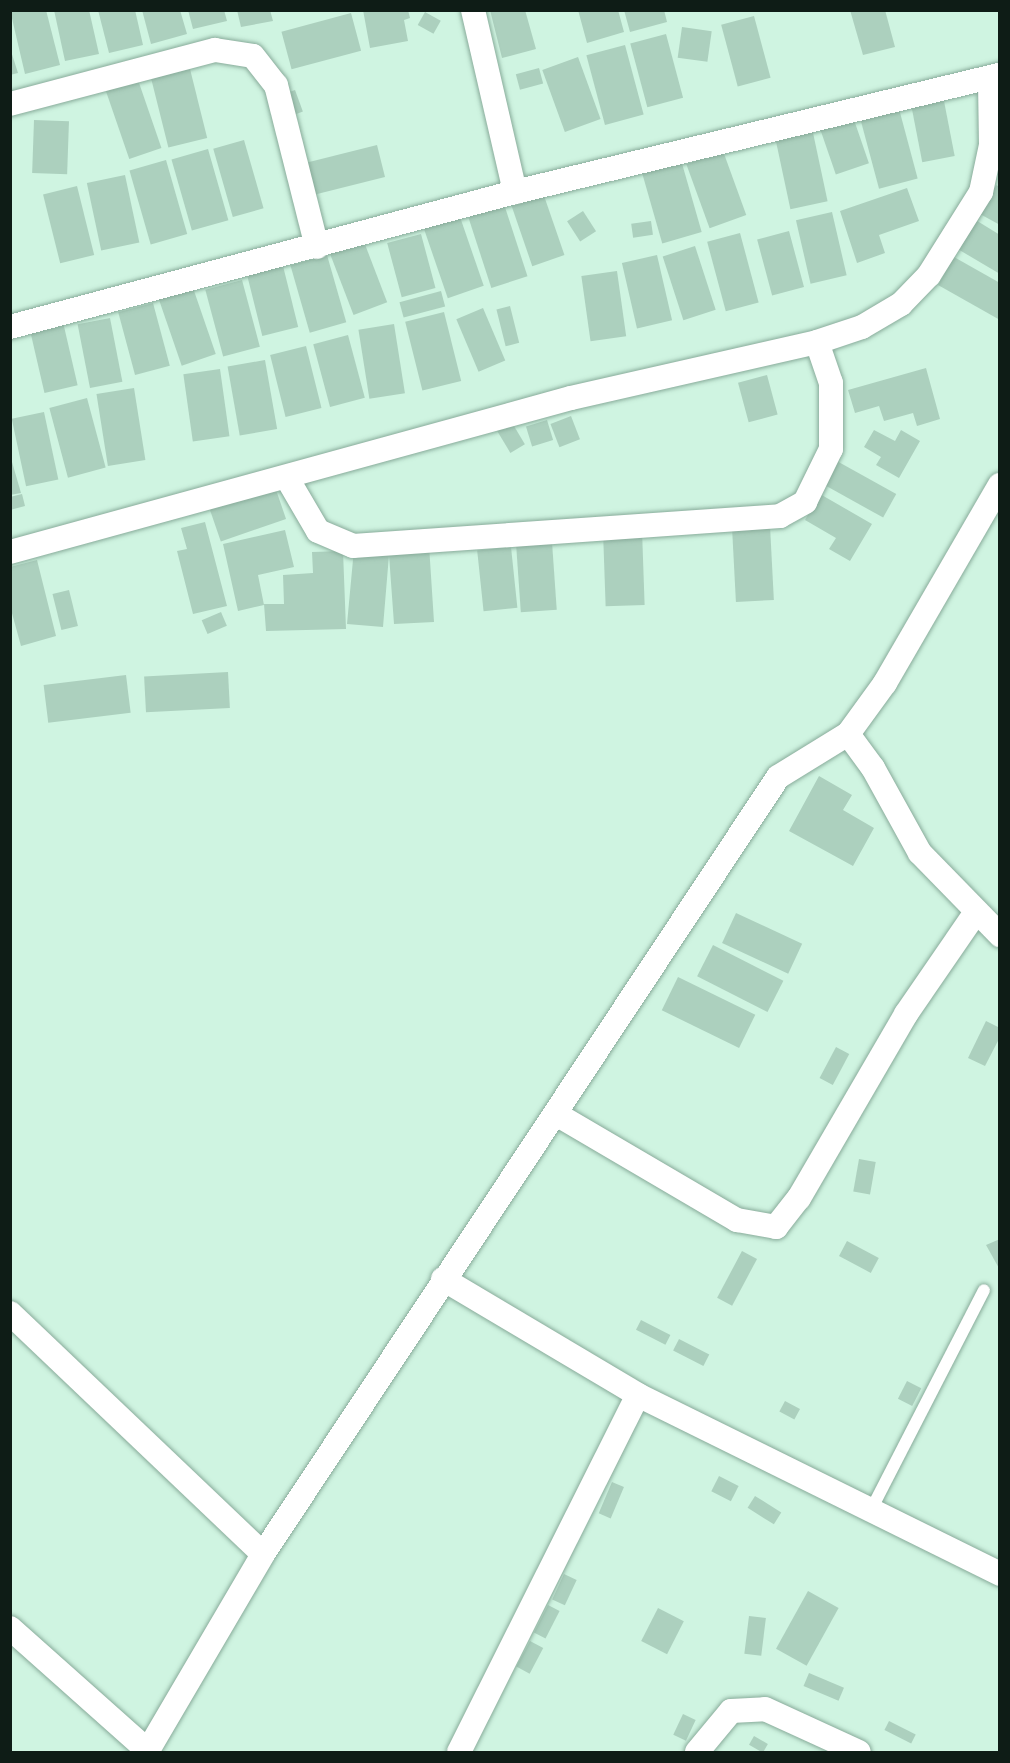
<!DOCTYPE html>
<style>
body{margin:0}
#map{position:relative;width:1010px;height:1763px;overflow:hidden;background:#cff4e1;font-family:Mulish,sans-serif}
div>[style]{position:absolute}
.building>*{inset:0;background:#acd0be;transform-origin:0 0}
.roads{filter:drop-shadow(0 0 2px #88ab9a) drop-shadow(0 0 2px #88ab9a)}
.service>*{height:12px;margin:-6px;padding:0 6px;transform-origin:6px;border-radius:6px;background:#fff}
.minor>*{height:24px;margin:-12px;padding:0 12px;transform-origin:12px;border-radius:12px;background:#fff}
span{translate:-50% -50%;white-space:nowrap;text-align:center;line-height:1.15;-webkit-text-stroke:5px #fff;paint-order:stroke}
.frame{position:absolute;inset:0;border:12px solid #0e1c16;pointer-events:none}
</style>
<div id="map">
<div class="building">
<i style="clip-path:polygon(10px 10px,46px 10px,60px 65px,25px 74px)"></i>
<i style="clip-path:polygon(54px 10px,89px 10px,99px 54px,65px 61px)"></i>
<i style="clip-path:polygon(98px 10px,135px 10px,143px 45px,109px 53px)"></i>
<i style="clip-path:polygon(142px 10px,180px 10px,187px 34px,151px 44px)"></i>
<i style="clip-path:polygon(188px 10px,224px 10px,227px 21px,193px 29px)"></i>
<i style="clip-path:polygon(237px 10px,270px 10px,273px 21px,241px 27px)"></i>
<i style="clip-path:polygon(363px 10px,408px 10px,410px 18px,404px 20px,408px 41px,370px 48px)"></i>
<i style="clip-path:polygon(490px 10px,525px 10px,536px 49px,502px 58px)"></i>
<i style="clip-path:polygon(578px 10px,618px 10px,624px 32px,587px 43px)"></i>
<i style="clip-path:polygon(624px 10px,664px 10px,667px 22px,630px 32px)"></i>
<i style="clip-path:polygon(850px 10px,885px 10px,895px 47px,863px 55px)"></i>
<i style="left:425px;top:12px;width:18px;height:15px;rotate:29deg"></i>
<i style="left:351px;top:13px;width:39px;height:72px;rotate:75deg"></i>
<i style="left:754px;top:16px;width:64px;height:34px;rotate:75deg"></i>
<i style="left:682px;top:27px;width:30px;height:31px;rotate:8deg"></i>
<i style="left:666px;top:34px;width:66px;height:37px;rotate:75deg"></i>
<i style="left:625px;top:45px;width:72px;height:40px;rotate:75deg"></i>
<i style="clip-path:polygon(10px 48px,18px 73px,10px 75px)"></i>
<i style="left:578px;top:57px;width:66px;height:38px;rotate:70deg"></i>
<i style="left:539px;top:68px;width:16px;height:24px;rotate:75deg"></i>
<i style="left:190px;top:69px;width:71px;height:40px;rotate:76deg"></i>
<i style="left:137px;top:77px;width:75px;height:34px;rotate:71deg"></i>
<i style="left:295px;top:90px;width:23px;height:14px;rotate:70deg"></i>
<i style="left:944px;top:101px;width:56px;height:33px;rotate:79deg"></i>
<i style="left:898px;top:105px;width:76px;height:40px;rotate:75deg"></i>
<i style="left:852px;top:114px;width:52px;height:35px;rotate:71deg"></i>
<i style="left:34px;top:120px;width:35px;height:53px;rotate:2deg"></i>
<i style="left:812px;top:128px;width:75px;height:38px;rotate:78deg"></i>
<i style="left:244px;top:140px;width:71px;height:32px;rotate:74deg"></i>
<i style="left:377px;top:145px;width:33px;height:73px;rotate:76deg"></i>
<i style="left:208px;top:149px;width:74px;height:38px;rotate:74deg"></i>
<i style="left:723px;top:151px;width:68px;height:39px;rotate:70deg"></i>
<i style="left:166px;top:160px;width:77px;height:38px;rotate:74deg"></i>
<i style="left:681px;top:160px;width:75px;height:41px;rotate:74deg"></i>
<i style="left:125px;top:175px;width:69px;height:39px;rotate:78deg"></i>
<i style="clip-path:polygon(996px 185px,1000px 187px,1000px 225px,980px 214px)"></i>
<i style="left:77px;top:186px;width:71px;height:35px;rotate:76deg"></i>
<i style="left:541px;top:187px;width:72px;height:34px;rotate:71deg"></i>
<i style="clip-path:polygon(907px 188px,919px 221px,879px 235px,885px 253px,857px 263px,840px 211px)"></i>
<i style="left:504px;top:204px;width:76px;height:38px;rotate:72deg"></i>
<i style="left:583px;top:211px;width:24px;height:19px;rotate:57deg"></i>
<i style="left:832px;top:212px;width:65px;height:37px;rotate:77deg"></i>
<i style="left:459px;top:214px;width:76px;height:38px;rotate:71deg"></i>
<i style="clip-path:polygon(974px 219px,1000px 235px,1000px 274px,956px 248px)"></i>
<i style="left:651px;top:221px;width:14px;height:20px;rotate:82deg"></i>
<i style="left:789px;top:231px;width:58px;height:33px;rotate:75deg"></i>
<i style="left:740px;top:233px;width:72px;height:34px;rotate:75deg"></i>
<i style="left:361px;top:234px;width:73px;height:36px;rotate:69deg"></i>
<i style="left:421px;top:234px;width:56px;height:35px;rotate:75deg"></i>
<i style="left:695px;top:246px;width:67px;height:34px;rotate:72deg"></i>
<i style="left:327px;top:255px;width:70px;height:38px;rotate:74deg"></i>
<i style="left:657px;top:255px;width:67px;height:36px;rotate:77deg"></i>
<i style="clip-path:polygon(954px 257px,1000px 283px,1000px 320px,938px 285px)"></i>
<i style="left:282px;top:262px;width:67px;height:37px;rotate:76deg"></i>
<i style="left:617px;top:271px;width:66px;height:36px;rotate:82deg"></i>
<i style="left:242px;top:280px;width:69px;height:38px;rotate:75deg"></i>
<i style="left:192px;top:285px;width:73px;height:36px;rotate:71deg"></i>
<i style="left:441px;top:291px;width:16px;height:43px;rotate:75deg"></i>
<i style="left:153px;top:303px;width:65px;height:36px;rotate:75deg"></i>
<i style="left:510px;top:306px;width:38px;height:14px;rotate:76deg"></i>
<i style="left:483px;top:308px;width:57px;height:29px;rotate:67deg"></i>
<i style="left:444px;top:312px;width:71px;height:40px;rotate:76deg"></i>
<i style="left:110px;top:318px;width:65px;height:33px;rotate:79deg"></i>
<i style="left:63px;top:322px;width:65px;height:34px;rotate:77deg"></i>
<i style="left:394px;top:324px;width:70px;height:36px;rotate:81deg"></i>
<i style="left:348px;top:335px;width:65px;height:36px;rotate:75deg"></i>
<i style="left:306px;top:346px;width:64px;height:37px;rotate:76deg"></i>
<i style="left:265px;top:360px;width:70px;height:38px;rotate:80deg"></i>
<i style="clip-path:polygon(926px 368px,940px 419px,917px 426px,913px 413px,884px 421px,879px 406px,855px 413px,848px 390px)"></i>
<i style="left:220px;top:369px;width:68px;height:37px;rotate:82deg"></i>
<i style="left:767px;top:375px;width:41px;height:30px;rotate:75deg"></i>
<i style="left:134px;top:388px;width:73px;height:38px;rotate:81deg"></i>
<i style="left:87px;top:398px;width:72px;height:39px;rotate:75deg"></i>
<i style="left:44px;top:412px;width:69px;height:33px;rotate:78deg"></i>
<i style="left:571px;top:416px;width:25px;height:22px;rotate:69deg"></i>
<i style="left:547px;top:420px;width:21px;height:22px;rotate:73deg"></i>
<i style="left:511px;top:421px;width:27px;height:17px;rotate:59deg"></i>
<i style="clip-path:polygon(874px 430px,895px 441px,901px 430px,920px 441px,899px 478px,876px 465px,881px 457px,864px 447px)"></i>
<i style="clip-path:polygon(10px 455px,21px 493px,10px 495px)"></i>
<i style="left:835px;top:460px;width:70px;height:27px;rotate:29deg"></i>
<i style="left:274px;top:484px;width:37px;height:69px;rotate:71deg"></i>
<i style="clip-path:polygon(22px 494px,25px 506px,10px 510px,10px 497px)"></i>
<i style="clip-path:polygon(820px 494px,872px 524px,850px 561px,829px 549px,836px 538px,805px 520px)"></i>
<i style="clip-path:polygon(205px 522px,227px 606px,193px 614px,177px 551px,187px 549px,181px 528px)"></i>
<i style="left:770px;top:526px;width:74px;height:38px;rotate:87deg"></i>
<i style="clip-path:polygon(285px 530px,294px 567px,258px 575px,264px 605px,238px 611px,223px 544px)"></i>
<i style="left:642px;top:530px;width:75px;height:39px;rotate:88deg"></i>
<i style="left:552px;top:542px;width:68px;height:36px;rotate:86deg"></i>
<i style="clip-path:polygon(429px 545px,434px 622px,394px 624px,389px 555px,383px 627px,347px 624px,354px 549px)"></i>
<i style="left:511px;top:547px;width:61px;height:34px;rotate:84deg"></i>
<i style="clip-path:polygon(343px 551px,346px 629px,266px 631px,264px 604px,284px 604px,283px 575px,313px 573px,312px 552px)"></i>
<i style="clip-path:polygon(37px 560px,56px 636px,21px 646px,10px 606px,10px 567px)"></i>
<i style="left:69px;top:590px;width:37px;height:17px;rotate:76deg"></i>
<i style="left:221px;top:612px;width:15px;height:21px;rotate:67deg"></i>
<i style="left:228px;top:672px;width:36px;height:84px;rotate:87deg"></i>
<i style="left:126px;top:675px;width:38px;height:83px;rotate:83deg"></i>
<i style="clip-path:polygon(819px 776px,852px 795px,843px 810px,874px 828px,853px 866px,789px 831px)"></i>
<i style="left:736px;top:913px;width:73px;height:33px;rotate:25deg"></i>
<i style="left:713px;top:945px;width:79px;height:35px;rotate:27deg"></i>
<i style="left:678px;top:977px;width:86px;height:37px;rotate:26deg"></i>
<i style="clip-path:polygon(986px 1021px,1000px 1028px,1000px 1037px,985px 1066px,968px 1058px)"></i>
<i style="left:836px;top:1047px;width:15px;height:35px;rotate:28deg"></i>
<i style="left:859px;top:1159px;width:17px;height:33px;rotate:10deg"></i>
<i style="clip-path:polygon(1000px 1239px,1000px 1270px,986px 1245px)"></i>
<i style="left:847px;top:1241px;width:36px;height:17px;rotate:28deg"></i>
<i style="left:742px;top:1251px;width:17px;height:53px;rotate:28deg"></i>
<i style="left:641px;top:1320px;width:33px;height:11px;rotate:27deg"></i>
<i style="left:679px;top:1339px;width:34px;height:13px;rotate:27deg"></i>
<i style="left:907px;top:1381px;width:16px;height:20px;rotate:27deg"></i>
<i style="left:785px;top:1401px;width:17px;height:12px;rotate:28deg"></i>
<i style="left:719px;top:1476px;width:22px;height:17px;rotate:27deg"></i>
<i style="left:612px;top:1482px;width:13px;height:34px;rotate:23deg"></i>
<i style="left:755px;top:1496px;width:31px;height:14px;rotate:32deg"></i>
<i style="left:564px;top:1574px;width:14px;height:28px;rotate:25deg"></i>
<i style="left:808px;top:1591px;width:35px;height:66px;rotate:29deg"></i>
<i style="left:548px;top:1605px;width:13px;height:31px;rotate:27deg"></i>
<i style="left:658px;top:1608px;width:29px;height:37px;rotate:27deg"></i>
<i style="left:749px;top:1616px;width:17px;height:38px;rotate:7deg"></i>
<i style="left:530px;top:1641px;width:15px;height:29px;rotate:28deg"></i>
<i style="left:809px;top:1673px;width:38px;height:14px;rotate:23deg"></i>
<i style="left:683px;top:1714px;width:14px;height:23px;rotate:25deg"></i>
<i style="left:889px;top:1721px;width:30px;height:10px;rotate:27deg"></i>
<i style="left:754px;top:1736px;width:16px;height:10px;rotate:30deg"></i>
</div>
<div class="roads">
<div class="service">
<i style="left:871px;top:1510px;width:247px;rotate:-62.8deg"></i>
</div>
<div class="minor">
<i style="left:473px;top:10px;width:187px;rotate:77deg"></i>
<i style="left:10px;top:104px;width:212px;rotate:-14.8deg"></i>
<i style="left:215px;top:50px;width:38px;rotate:9deg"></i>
<i style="left:253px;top:56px;width:37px;rotate:52deg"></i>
<i style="left:276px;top:85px;width:167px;rotate:75.8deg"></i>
<i style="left:10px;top:327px;width:523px;rotate:-14.97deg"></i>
<i style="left:515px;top:192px;width:499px;rotate:-13.6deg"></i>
<i style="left:287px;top:478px;width:61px;rotate:59.7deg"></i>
<i style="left:318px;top:531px;width:38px;rotate:23deg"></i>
<i style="left:353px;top:546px;width:428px;rotate:-4deg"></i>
<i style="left:780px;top:516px;width:29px;rotate:-29deg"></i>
<i style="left:805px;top:502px;width:59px;rotate:-63.9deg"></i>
<i style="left:831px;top:449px;width:66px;rotate:-90deg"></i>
<i style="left:831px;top:383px;width:43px;rotate:-108.9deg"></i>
<i style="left:10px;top:552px;width:582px;rotate:-15.35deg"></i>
<i style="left:571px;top:398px;width:252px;rotate:-12.8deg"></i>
<i style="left:817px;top:342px;width:47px;rotate:-18.4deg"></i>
<i style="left:862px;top:327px;width:45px;rotate:-30.5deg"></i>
<i style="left:901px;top:304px;width:40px;rotate:-46deg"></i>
<i style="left:929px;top:275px;width:98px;rotate:-57.9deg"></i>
<i style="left:981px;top:192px;width:48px;rotate:-78deg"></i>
<i style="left:991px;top:145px;width:66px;rotate:-90.9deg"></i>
<i style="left:848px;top:734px;width:42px;rotate:53.7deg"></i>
<i style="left:873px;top:768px;width:97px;rotate:61.1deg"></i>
<i style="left:920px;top:853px;width:115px;rotate:45.7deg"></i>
<i style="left:556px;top:1114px;width:210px;rotate:30.4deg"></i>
<i style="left:737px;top:1220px;width:40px;rotate:10deg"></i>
<i style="left:776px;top:1227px;width:37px;rotate:-52deg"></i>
<i style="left:799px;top:1198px;width:213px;rotate:-59.8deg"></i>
<i style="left:906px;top:1014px;width:124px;rotate:-55.5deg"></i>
<i style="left:443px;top:1279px;width:227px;rotate:30.7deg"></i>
<i style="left:638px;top:1395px;width:404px;rotate:26.3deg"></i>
<i style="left:10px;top:1313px;width:349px;rotate:43.6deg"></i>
<i style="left:10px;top:1628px;width:185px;rotate:41.7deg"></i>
<i style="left:147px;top:1752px;width:229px;rotate:-59.6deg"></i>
<i style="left:263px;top:1554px;width:932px;rotate:-56.46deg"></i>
<i style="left:778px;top:777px;width:82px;rotate:-31.6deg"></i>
<i style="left:848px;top:734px;width:63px;rotate:-54deg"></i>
<i style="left:885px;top:683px;width:229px;rotate:-59.9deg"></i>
<i style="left:459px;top:1752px;width:399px;rotate:-63.4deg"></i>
<i style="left:697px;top:1752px;width:53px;rotate:-50.3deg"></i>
<i style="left:731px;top:1711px;width:34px;rotate:-3deg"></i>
<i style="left:765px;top:1709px;width:103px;rotate:24.6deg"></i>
</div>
</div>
<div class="frame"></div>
</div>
